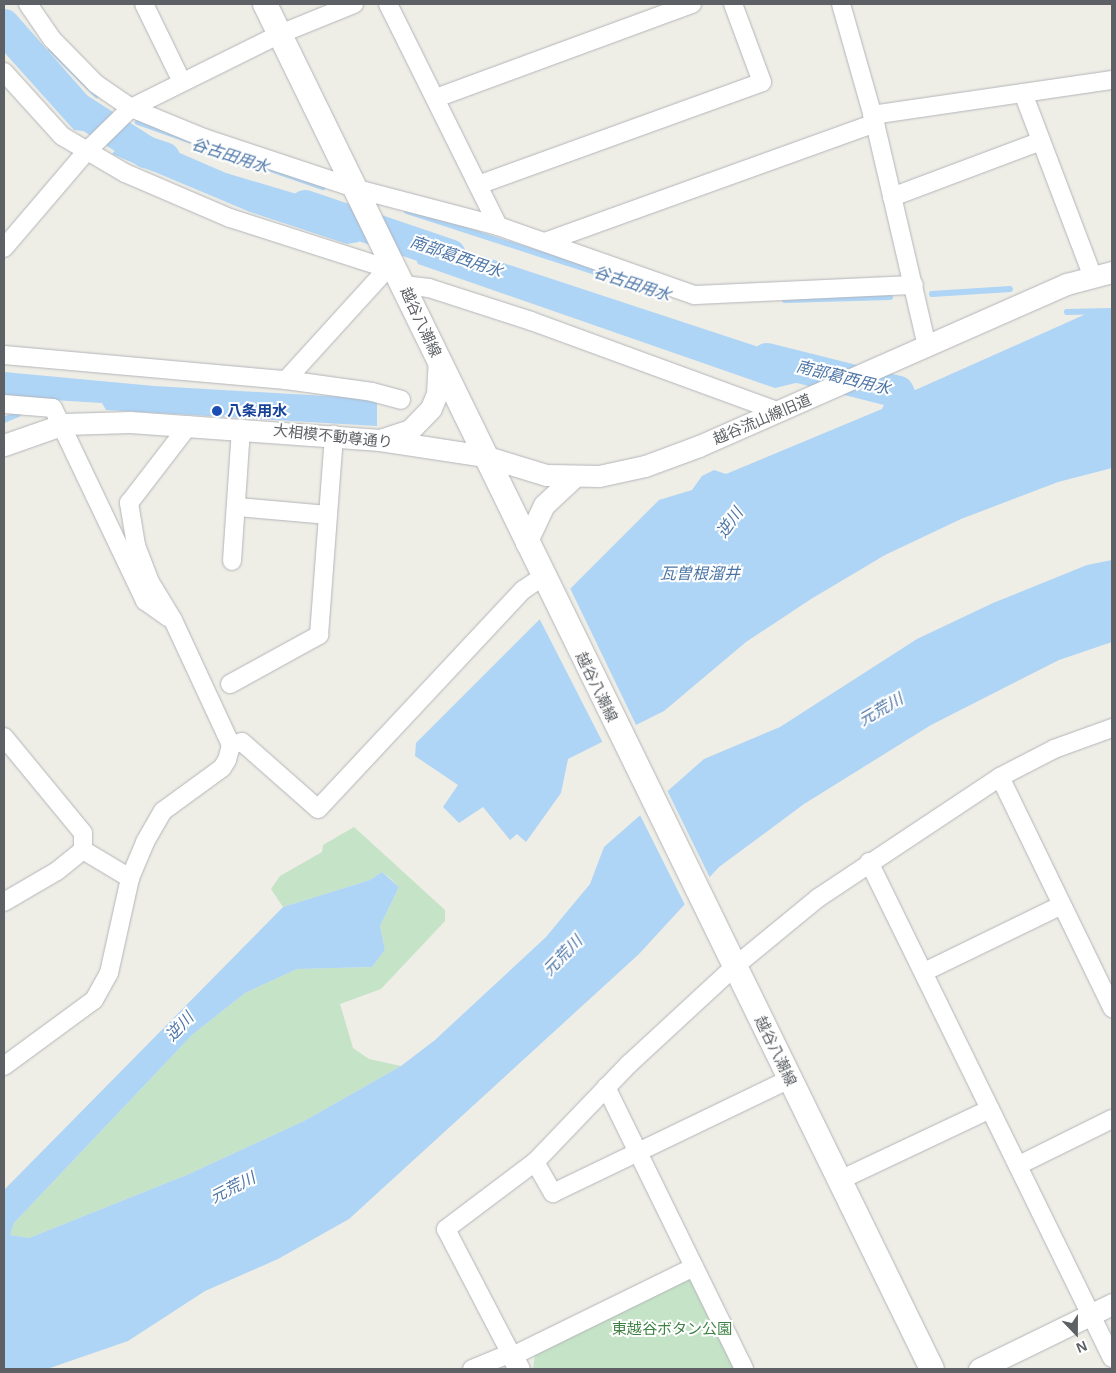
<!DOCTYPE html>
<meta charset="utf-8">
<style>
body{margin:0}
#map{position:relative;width:1116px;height:1373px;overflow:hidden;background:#eeede6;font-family:Arial,"Noto Sans JP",sans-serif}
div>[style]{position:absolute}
.green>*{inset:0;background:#c5e3c6}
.water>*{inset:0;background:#aed4f6}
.pier>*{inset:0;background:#eeede6}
.stream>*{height:5.5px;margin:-2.75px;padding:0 2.75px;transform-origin:2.75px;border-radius:2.75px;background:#aed4f6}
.river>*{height:32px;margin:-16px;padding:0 16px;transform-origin:16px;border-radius:16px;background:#aed4f6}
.roads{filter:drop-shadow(0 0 1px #b3b5b9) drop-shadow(0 0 1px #b3b5b9)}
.minor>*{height:18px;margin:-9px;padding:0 9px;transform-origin:9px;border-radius:9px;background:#fff}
.tertiary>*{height:21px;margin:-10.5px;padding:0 10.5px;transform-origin:10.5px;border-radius:10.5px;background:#fff}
.secondary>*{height:24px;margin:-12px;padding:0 12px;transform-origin:12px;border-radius:12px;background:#fff}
.dots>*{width:14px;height:14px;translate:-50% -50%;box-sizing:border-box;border:2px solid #fff;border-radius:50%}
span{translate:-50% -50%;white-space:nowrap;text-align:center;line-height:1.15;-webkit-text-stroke:4px #fff;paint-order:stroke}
.street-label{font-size:15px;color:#5d6064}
.transit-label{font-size:15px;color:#164399;font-weight:700}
.left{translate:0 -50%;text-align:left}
.park-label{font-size:15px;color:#3f8245}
.water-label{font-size:16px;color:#4c75a6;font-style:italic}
.frame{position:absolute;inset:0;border:5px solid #5d6064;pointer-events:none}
.north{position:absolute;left:1051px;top:1308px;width:50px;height:50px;-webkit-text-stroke:4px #fff;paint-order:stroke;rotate:158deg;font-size:14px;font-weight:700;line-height:20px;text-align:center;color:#5d6064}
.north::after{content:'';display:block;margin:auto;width:18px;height:22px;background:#5d6064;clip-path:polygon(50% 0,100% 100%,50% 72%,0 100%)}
</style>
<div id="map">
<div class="green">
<i style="clip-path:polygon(354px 827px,445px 910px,445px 921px,381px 989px,340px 1004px,353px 1048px,369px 1059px,401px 1066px,304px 1121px,189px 1174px,29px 1238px,10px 1235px,14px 1223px,192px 1035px,245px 993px,297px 969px,372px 967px,385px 950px,380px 926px,399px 887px,391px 879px,382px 872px,370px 880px,283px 907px,271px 889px,280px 876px,322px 852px,323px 845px)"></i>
<i style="clip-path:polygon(684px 1278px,695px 1282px,738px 1369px,533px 1369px,535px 1353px)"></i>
</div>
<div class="water">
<i style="clip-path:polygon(4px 11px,77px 94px,104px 111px,83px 131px,74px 130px,4px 52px)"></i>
<i style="clip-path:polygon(131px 132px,226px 173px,340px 207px,359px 242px,347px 244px,250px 212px,112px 154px)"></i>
<i style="clip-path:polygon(403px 230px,801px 361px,812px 372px,808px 380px,775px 388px,418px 264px)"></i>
<i style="clip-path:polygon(1112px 308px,1112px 468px,1058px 482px,961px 519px,885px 555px,811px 599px,746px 642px,664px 711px,568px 759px,561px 793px,526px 842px,517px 834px,510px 840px,483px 807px,459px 823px,443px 807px,458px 785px,415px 756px,416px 743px,659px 500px,692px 490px,702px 476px,714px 470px,726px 474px,882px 409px,890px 393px,902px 387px,913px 391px,1086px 314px)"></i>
<i style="clip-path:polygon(4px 372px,154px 386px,377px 399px,377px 426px,106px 410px,102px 403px,4px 397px)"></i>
<i style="clip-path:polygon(1112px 560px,1112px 642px,1059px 660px,931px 725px,804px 804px,719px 867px,639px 954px,349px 1219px,278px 1259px,205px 1291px,128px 1341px,47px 1369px,4px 1369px,4px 1190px,283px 907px,370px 880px,382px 872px,399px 887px,380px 926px,385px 950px,372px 967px,297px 969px,245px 993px,192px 1035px,14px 1223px,10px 1235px,29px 1238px,189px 1174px,304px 1121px,401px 1066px,435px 1040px,546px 937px,590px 884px,604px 847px,704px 759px,780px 727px,917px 639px,993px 603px,1087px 565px)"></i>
</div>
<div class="pier">
<i style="clip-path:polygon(569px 586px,637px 727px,603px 743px,538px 616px)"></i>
<i style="clip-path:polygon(666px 788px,711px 880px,686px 907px,639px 813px)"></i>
</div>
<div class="stream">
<i style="left:51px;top:49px;width:65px;rotate:45deg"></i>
<i style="left:138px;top:122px;width:196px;rotate:19.4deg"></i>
<i style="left:407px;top:211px;width:273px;rotate:17.9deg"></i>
<i style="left:932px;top:294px;width:78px;rotate:-3.7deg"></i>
<i style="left:785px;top:300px;width:105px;rotate:-1.6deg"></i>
<i style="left:1067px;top:312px;width:45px;rotate:-1.3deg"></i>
<i style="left:4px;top:420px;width:15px;rotate:-23deg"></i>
<i style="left:18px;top:414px;width:5px;rotate:-79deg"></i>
</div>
<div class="river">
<i style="left:4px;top:25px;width:111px;rotate:48.7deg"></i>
<i style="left:77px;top:108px;width:82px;rotate:32.5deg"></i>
<i style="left:146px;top:152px;width:19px;rotate:18deg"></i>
<i style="left:305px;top:206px;width:153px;rotate:18.7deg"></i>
<i style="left:767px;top:359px;width:135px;rotate:14.1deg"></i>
<i style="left:898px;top:392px;width:41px;rotate:64.1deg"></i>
</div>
<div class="roads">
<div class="minor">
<i style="left:28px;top:4px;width:42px;rotate:55.6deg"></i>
<i style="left:52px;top:39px;width:63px;rotate:45.6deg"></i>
<i style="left:96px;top:84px;width:42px;rotate:34.4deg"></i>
<i style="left:131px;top:108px;width:79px;rotate:22.3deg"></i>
<i style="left:204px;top:138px;width:161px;rotate:18.4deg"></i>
<i style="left:357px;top:189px;width:146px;rotate:14.7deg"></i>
<i style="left:144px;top:4px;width:85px;rotate:64deg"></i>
<i style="left:388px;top:4px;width:248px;rotate:63.6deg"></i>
<i style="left:498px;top:226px;width:208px;rotate:19.4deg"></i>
<i style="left:694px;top:295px;width:220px;rotate:-2.6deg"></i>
<i style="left:841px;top:4px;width:124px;rotate:74.1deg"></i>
<i style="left:875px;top:123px;width:229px;rotate:76.9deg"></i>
<i style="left:4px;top:72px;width:86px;rotate:47.8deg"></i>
<i style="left:62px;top:136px;width:73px;rotate:30.4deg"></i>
<i style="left:125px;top:173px;width:114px;rotate:23.2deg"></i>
<i style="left:230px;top:218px;width:176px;rotate:17.8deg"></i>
<i style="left:1023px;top:93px;width:195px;rotate:69.2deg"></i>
<i style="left:436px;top:98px;width:273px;rotate:-20.2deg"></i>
<i style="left:872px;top:115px;width:243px;rotate:-8.3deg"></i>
<i style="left:478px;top:185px;width:302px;rotate:-19.9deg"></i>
<i style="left:762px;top:82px;width:83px;rotate:-110.4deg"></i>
<i style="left:892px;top:197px;width:159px;rotate:-20.6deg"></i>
<i style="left:545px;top:242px;width:351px;rotate:-19.8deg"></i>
<i style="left:4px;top:248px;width:126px;rotate:-49.5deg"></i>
<i style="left:86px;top:152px;width:63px;rotate:-44.4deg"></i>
<i style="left:131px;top:108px;width:166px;rotate:-26.4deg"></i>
<i style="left:280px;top:34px;width:80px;rotate:-22.1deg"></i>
<i style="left:404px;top:285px;width:25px;rotate:7deg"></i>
<i style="left:429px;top:288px;width:107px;rotate:17.9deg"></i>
<i style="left:531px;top:321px;width:265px;rotate:20.1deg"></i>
<i style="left:4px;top:355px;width:283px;rotate:5.1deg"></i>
<i style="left:286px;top:380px;width:150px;rotate:-47.7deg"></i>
<i style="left:286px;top:380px;width:87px;rotate:7.9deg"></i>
<i style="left:372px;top:392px;width:30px;rotate:15deg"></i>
<i style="left:4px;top:404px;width:49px;rotate:4.7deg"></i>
<i style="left:53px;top:408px;width:214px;rotate:64.5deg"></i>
<i style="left:145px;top:601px;width:28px;rotate:35deg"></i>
<i style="left:238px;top:507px;width:90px;rotate:5.1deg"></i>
<i style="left:232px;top:561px;width:133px;rotate:-86.1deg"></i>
<i style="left:230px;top:684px;width:102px;rotate:-28.8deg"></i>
<i style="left:319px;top:635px;width:201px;rotate:-85.7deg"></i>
<i style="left:4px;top:737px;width:124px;rotate:50.5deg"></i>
<i style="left:83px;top:833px;width:17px;rotate:90deg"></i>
<i style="left:83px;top:850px;width:33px;rotate:141deg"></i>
<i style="left:57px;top:871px;width:61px;rotate:149.7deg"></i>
<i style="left:231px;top:745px;width:11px;rotate:-15deg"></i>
<i style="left:242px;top:742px;width:101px;rotate:41.4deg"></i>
<i style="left:318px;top:809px;width:300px;rotate:-46.9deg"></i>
<i style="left:523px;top:590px;width:23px;rotate:-34deg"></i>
<i style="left:1000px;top:777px;width:257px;rotate:64.1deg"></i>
<i style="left:83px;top:850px;width:55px;rotate:30.8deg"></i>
<i style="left:869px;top:862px;width:552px;rotate:63.9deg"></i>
<i style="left:924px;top:972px;width:153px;rotate:-25.9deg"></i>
<i style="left:4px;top:1066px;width:112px;rotate:-36.3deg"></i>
<i style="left:94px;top:1000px;width:31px;rotate:-61deg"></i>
<i style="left:109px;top:973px;width:97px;rotate:-77.5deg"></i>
<i style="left:130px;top:878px;width:39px;rotate:-67deg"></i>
<i style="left:145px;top:842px;width:36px;rotate:-60deg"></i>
<i style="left:163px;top:811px;width:73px;rotate:-36.1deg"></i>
<i style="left:222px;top:768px;width:9px;rotate:-58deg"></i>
<i style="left:227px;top:760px;width:16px;rotate:-75deg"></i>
<i style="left:231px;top:745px;width:138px;rotate:-114.9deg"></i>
<i style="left:173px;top:620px;width:44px;rotate:-121.2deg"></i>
<i style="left:150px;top:582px;width:40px;rotate:-111deg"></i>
<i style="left:136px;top:545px;width:43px;rotate:-99.5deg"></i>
<i style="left:129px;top:503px;width:98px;rotate:-52.4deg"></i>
<i style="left:606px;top:1087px;width:314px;rotate:63.9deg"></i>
<i style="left:535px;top:1162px;width:36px;rotate:60deg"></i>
<i style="left:553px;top:1193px;width:263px;rotate:-25.7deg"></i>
<i style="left:1019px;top:1165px;width:104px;rotate:-26.3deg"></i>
<i style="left:840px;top:1180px;width:166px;rotate:-25.3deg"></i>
<i style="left:694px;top:1267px;width:203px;rotate:153.9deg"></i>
<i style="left:512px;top:1356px;width:143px;rotate:-117.5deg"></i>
<i style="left:446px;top:1229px;width:111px;rotate:-37deg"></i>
<i style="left:535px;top:1162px;width:136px;rotate:-46.2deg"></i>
<i style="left:629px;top:1064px;width:143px;rotate:-42.7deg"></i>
<i style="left:734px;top:967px;width:109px;rotate:-39.4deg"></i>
<i style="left:818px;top:898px;width:219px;rotate:-33.6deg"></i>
<i style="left:1000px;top:777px;width:61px;rotate:-27.4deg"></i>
<i style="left:1054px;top:749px;width:62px;rotate:-19.9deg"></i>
<i style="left:472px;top:1369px;width:42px;rotate:-22.3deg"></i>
</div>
<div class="tertiary">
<i style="left:383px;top:439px;width:28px;rotate:-18deg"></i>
<i style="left:410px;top:430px;width:30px;rotate:-46deg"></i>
<i style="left:431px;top:408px;width:15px;rotate:-67deg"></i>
<i style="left:437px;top:394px;width:34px;rotate:-87deg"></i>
<i style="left:4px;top:445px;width:64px;rotate:-19.3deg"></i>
<i style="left:64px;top:424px;width:66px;rotate:-1.7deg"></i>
<i style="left:130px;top:422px;width:251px;rotate:4.1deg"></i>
<i style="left:380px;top:440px;width:105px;rotate:8.7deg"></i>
<i style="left:484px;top:456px;width:65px;rotate:17deg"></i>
<i style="left:546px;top:475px;width:53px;rotate:1.1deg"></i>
<i style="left:599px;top:476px;width:47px;rotate:-12.3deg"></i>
<i style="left:645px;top:466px;width:58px;rotate:-20.3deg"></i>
<i style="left:699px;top:446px;width:402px;rotate:-23.8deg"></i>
<i style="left:1067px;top:284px;width:47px;rotate:-14.9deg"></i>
<i style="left:526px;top:543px;width:42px;rotate:-64.7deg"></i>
<i style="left:544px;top:505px;width:41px;rotate:-43deg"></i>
<i style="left:512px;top:1356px;width:15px;rotate:62deg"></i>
<i style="left:979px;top:1369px;width:148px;rotate:-26deg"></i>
</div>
<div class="secondary">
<i style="left:265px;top:4px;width:1519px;rotate:63.96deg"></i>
</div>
</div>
<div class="dots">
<i style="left:217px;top:411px;background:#1a4fb4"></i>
</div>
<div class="street-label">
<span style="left:421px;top:322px;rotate:65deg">越谷八潮線</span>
<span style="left:762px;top:419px;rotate:-23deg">越谷流山線旧道</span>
<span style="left:333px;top:436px;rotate:6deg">大相模不動尊通り</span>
<span style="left:597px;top:687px;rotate:64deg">越谷八潮線</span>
<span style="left:776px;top:1051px;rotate:64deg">越谷八潮線</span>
</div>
<div class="transit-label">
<span class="left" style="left:227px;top:411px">八条用水</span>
</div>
<div class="park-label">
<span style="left:672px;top:1329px">東越谷ボタン公園</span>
</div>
<div class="water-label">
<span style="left:230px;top:156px;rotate:18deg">谷古田用水</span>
<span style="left:456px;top:257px;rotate:19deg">南部葛西用水</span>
<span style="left:632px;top:284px;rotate:18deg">谷古田用水</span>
<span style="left:843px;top:378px;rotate:14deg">南部葛西用水</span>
<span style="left:730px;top:523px;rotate:-54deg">逆川</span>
<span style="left:700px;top:574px">瓦曽根溜井</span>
<span style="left:881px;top:710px;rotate:-30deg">元荒川</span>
<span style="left:563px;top:956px;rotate:-46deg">元荒川</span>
<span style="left:180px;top:1027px;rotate:-47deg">逆川</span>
<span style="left:233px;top:1188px;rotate:-27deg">元荒川</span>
</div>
<div class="frame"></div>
<div class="north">N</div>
</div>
